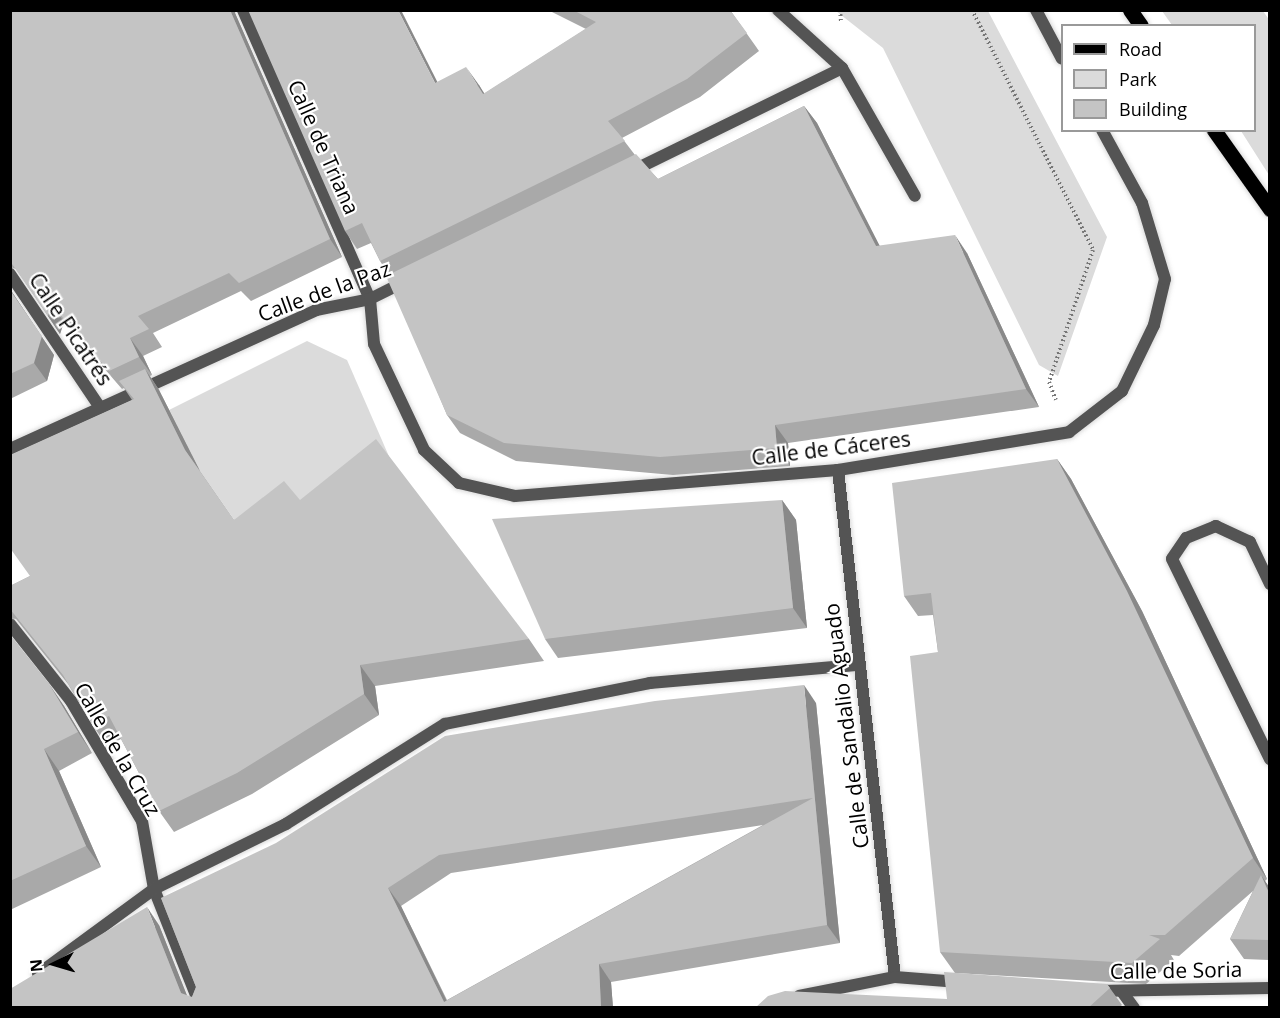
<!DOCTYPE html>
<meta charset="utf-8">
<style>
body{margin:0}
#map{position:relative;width:1280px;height:1018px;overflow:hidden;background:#fff;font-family:"Open Sans",sans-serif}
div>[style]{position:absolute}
.green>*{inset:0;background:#dbdbdb}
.path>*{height:4px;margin-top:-2px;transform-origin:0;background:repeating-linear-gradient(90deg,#767676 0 1.5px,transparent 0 4.5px)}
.roads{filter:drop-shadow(0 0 2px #dbdbdb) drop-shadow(0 0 2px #dbdbdb)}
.minor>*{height:12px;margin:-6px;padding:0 6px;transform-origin:6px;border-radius:6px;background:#545454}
.primary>*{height:15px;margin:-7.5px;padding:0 7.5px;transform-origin:7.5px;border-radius:7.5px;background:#000}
.wall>*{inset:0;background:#a9a9a9}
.shaded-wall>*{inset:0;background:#898989}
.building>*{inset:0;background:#c4c4c4}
span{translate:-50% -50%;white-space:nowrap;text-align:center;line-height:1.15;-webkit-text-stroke:4.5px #fff;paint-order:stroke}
.street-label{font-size:21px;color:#000}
.frame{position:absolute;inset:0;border:12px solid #000;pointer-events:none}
.legend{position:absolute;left:1061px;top:24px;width:195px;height:108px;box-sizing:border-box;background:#fff;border:2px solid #999;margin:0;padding:8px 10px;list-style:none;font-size:18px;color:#000}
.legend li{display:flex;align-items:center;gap:12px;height:30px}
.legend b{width:30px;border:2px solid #999}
.north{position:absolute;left:24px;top:934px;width:60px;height:60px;-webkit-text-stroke:4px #fff;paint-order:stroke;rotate:265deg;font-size:16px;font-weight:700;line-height:24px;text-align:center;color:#000}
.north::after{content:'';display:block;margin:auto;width:21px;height:27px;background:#000;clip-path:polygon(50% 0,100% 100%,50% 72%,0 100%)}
</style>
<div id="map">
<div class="green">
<i style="clip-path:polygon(836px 11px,988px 11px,1107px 237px,1058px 376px,1039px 365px,883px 48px)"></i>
<i style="clip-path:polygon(1162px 11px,1263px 11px,1270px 21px,1269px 175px,1241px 131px,1254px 130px,1254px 26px,1172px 25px)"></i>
<i style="clip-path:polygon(307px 341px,347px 360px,391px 461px,242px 531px,200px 471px,169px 410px)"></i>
</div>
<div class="path">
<i style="left:840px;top:10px;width:12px;rotate:85deg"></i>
<i style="left:972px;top:10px;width:269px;rotate:63.2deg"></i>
<i style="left:1093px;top:250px;width:139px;rotate:108.4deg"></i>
<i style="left:1049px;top:382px;width:19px;rotate:69deg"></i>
</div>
<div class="roads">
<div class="minor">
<i style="left:243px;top:10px;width:316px;rotate:66.3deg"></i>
<i style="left:370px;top:299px;width:45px;rotate:84.9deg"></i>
<i style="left:374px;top:344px;width:117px;rotate:64.7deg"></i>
<i style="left:424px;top:450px;width:48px;rotate:43.3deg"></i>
<i style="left:459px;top:483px;width:57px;rotate:13.1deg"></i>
<i style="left:515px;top:496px;width:324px;rotate:-4.6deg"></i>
<i style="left:838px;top:470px;width:234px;rotate:-9.3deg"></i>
<i style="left:1069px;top:432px;width:67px;rotate:-37.7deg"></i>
<i style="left:1122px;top:391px;width:73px;rotate:-64.1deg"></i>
<i style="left:1154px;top:325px;width:47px;rotate:-76.6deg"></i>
<i style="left:1165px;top:279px;width:79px;rotate:-106.8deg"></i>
<i style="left:1142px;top:203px;width:83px;rotate:-118.7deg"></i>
<i style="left:778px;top:10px;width:86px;rotate:42.2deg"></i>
<i style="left:842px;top:68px;width:147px;rotate:60.3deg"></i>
<i style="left:1036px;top:10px;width:55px;rotate:62deg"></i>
<i style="left:632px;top:171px;width:234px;rotate:-26.1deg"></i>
<i style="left:10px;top:274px;width:159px;rotate:56deg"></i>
<i style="left:10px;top:449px;width:336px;rotate:-24.4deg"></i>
<i style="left:316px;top:310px;width:55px;rotate:-11.5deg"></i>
<i style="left:370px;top:299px;width:40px;rotate:-26.6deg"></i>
<i style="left:838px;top:470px;width:510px;rotate:83.59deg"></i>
<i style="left:1270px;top:584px;width:47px;rotate:-115.5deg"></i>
<i style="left:1250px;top:542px;width:38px;rotate:-155deg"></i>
<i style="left:1216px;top:526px;width:32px;rotate:158deg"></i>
<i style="left:1186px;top:538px;width:25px;rotate:124deg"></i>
<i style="left:1172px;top:559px;width:223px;rotate:63.9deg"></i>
<i style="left:10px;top:624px;width:98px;rotate:51.6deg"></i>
<i style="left:71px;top:701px;width:139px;rotate:59.4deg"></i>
<i style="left:142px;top:821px;width:69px;rotate:80deg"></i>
<i style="left:154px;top:889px;width:128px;rotate:68.4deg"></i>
<i style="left:38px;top:974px;width:144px;rotate:-36.2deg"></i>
<i style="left:154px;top:889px;width:147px;rotate:-26.2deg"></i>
<i style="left:286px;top:824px;width:188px;rotate:-32.2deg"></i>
<i style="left:445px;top:724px;width:209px;rotate:-11.3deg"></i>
<i style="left:650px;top:683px;width:207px;rotate:-5deg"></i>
<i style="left:1096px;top:991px;width:174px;rotate:-1deg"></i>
<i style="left:1123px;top:993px;width:19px;rotate:54deg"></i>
<i style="left:799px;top:996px;width:98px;rotate:-11.2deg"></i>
<i style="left:895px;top:977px;width:64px;rotate:4.5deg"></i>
</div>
<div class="primary">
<i style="left:1130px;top:10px;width:19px;rotate:55deg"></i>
<i style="left:1214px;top:130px;width:97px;rotate:54.7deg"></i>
</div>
</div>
<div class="wall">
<i style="clip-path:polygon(10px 10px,235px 13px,342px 257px,251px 301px,241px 291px,153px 333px,162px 347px,143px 356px,152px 375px,150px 376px,159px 390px,200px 471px,234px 520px,300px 500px,529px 639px,544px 661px,375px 686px,379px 715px,252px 794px,174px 832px,159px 811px,121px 739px,107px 746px,92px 724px,68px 684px,16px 619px,10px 618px,10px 586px,30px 576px,132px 400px,124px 388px,122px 389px,64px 322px,60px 334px,16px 269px,10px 267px)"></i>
<i style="clip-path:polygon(548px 10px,730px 10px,759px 51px,700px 97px,622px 138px,635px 155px,658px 179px,804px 106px,817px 123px,879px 246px,967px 253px,1039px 407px,788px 443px,790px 466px,673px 475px,516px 461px,460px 433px,447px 415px,389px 275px,380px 261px,371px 243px,357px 249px,345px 231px,437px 82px,479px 85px,484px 94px,586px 29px)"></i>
<i style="clip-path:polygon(10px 289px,54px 355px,47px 381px,10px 399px)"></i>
<i style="clip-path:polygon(1057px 459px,1071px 479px,1142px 611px,1267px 879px,1265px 881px,1269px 887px,1269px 960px,1244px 959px,1230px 939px,1253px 891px,1179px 956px,1171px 955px,1174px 960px,1146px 984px,955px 973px,940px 952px,938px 652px,933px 615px,918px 616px,904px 596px)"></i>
<i style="clip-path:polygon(782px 500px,796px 520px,807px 628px,558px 658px,545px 639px)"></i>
<i style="clip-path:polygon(10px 635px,49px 684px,64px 706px,92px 753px,59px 771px,101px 867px,10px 910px)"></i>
<i style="clip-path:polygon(evenodd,816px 703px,840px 943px,611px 982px,613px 1008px,10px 1008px,159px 925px,187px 996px,192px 997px,196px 987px,161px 898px,816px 703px,763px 825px,447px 1000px,401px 906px,451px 873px,763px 825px)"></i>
<i style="clip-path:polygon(1107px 984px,1122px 1005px,1119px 1008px,755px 1008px,947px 999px)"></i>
</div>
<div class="shaded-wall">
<i style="clip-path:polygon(230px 10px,236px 10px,235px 13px,342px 257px,330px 239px)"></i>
<i style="clip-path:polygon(398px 10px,401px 10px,447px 101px,435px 83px)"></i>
<i style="clip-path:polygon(466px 67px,479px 85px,496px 112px,483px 94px)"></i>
<i style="clip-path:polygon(804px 106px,817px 123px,889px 264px,876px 246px)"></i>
<i style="clip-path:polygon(955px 235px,967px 253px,1039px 407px,1026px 389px)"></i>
<i style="clip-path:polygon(10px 289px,54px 355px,47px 381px,34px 363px)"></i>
<i style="clip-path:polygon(51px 304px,64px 322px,60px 334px,48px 316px)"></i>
<i style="clip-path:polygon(130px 338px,143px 356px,152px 375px,139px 357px)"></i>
<i style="clip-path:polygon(145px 369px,159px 390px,200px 471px,185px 450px)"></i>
<i style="clip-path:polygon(775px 425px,788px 443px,790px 466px,777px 448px)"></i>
<i style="clip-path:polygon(1057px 459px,1071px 479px,1142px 611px,1267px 879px,1253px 858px)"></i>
<i style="clip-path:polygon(782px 500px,796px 520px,807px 628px,793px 608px)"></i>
<i style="clip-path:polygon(360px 665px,375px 686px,379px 715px,364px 694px)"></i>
<i style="clip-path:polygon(49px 684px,64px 706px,92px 753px,78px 732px)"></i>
<i style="clip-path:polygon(804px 685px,816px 703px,840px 943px,827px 925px)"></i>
<i style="clip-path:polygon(44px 749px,59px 771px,101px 867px,86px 846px)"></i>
<i style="clip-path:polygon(1261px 875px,1269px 887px,1269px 893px)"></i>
<i style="clip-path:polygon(388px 888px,401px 906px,450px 1008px,444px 1002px)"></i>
<i style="clip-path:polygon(147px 907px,159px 925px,192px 1008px,181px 993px)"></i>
<i style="clip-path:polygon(599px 964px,611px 982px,613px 1008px,601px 1008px)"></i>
</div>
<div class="building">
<i style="clip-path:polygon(10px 10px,230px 10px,330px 239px,239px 283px,229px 273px,138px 316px,149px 329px,130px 338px,139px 357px,109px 371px,51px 304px,48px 316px,10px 261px)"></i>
<i style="clip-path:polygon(248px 10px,398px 10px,435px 83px,466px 67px,483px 94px,596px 22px,573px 10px,730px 10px,747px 33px,687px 79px,608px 121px,625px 141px,380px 261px,362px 223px,345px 231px)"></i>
<i style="clip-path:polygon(804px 106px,876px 246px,955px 235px,1026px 389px,775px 425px,777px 448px,660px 457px,504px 443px,447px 415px,386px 276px,636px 154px,658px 179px)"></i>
<i style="clip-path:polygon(10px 290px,42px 336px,34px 363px,10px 374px)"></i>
<i style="clip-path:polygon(145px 369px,185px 450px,234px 520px,284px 481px,300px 500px,376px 439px,529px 639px,360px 665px,364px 694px,237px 773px,159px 811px,109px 716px,92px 724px,63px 675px,10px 609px,10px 586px,30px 576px,10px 548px,10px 455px,134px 399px,119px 381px)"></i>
<i style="clip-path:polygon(1057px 459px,1127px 591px,1253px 858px,1165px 935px,1149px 935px,1160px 939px,1132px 963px,940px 952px,910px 656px,938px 652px,931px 593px,904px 596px,892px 483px)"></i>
<i style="clip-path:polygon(782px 500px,793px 608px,545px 639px,492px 519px)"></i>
<i style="clip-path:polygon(10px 635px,49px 684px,78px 732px,44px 749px,86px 846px,10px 881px)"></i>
<i style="clip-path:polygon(evenodd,804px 685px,827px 925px,599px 964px,601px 1008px,10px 1008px,10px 989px,147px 907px,181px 993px,192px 997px,196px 987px,161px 898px,276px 843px,445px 736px,655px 701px,804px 685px,813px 798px,444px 1002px,388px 888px,439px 855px,813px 798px)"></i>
<i style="clip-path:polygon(1261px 875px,1269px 893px,1269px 940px,1230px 939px)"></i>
<i style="clip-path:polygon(944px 972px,1107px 984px,1110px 988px,1088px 1008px,755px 1008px,768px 996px,785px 991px,947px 999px)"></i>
</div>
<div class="street-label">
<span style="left:324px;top:147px;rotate:66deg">Calle de Triana</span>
<span style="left:324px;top:291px;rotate:-20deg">Calle de la Paz</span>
<span style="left:71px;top:329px;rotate:56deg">Calle Picatrés</span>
<span style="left:831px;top:448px;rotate:-7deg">Calle de Cáceres</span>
<span style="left:846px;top:726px;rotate:-97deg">Calle de Sandalio Aguado</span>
<span style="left:118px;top:749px;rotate:60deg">Calle de la Cruz</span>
<span style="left:1176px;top:970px;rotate:-1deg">Calle de Soria</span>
</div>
<div class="frame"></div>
<ul class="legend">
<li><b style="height:8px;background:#000"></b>Road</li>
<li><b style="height:16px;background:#dbdbdb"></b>Park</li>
<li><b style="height:16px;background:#c4c4c4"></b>Building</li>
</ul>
<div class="north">N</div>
</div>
